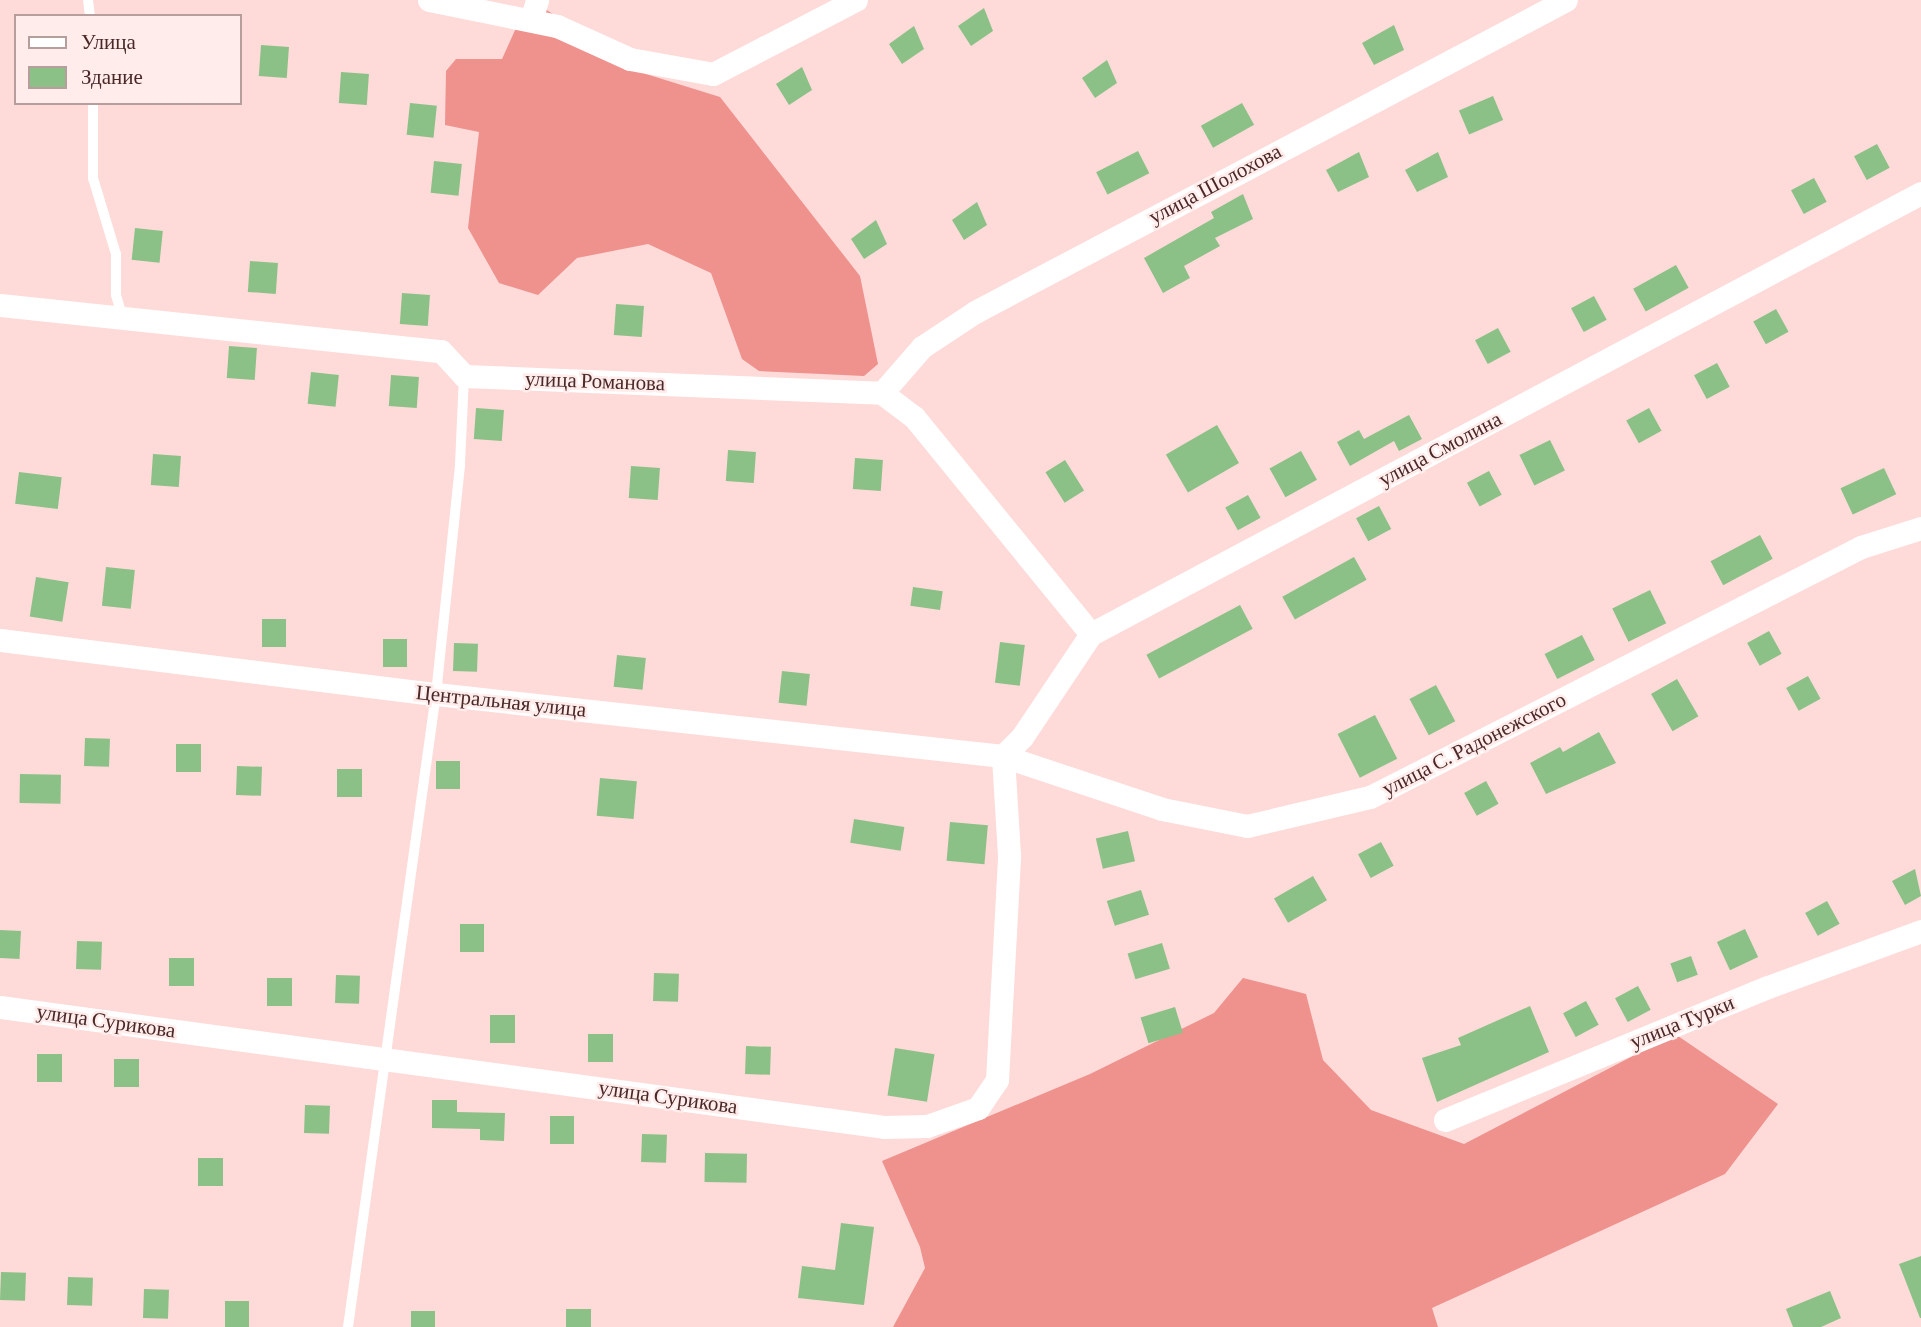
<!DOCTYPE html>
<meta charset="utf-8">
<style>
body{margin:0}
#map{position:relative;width:1921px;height:1327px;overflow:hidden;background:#fedad8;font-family:"Crimson Pro",serif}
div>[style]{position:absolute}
.forest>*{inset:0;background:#ef918d}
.building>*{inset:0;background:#8bc187;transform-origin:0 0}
.service>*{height:10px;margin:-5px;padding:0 5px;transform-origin:5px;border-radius:5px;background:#fff}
.minor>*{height:23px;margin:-11.5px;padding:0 11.5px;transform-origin:11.5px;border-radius:11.5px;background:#fff}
span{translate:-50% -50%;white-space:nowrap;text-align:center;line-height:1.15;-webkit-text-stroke:5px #ffeceb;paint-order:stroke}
.street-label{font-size:21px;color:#492827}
.legend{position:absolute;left:14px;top:14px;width:228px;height:91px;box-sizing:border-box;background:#ffeceb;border:2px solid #b69e9d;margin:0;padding:9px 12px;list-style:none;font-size:21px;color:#492827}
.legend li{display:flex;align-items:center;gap:14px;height:35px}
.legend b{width:35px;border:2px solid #b69e9d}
</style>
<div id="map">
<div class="forest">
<i style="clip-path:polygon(542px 7px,646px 74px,720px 97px,860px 276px,878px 364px,864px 376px,759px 371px,742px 359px,711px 273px,648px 244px,577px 258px,538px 295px,499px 283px,468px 228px,479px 132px,445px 125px,446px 71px,456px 59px,502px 59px,521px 17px)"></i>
<i style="clip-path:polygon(1243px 978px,1306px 994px,1323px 1060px,1371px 1110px,1464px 1144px,1675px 1034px,1778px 1104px,1725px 1174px,1432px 1308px,1438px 1327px,893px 1327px,925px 1268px,920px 1247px,882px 1161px,1090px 1074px,1214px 1013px)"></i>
</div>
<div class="building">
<i style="clip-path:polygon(984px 8px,993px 31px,971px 46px,958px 26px)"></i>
<i style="clip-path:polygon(1394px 25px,1404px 50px,1374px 65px,1362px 43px)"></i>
<i style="clip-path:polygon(914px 26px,924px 49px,902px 64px,889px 44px)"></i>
<i style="left:261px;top:45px;width:28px;height:31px;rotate:4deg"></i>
<i style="clip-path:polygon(1107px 60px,1117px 83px,1095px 98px,1082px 78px)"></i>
<i style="clip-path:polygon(802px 67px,812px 90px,789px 105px,776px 84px)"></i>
<i style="left:341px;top:72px;width:28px;height:31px;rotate:4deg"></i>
<i style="left:1493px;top:96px;width:26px;height:37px;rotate:67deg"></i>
<i style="left:410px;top:103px;width:27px;height:32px;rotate:6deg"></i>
<i style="left:1242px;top:103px;width:25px;height:47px;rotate:61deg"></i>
<i style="left:1877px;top:144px;width:27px;height:26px;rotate:62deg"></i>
<i style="left:1138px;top:151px;width:25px;height:47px;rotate:63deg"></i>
<i style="clip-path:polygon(1359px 152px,1369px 177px,1338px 192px,1326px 170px)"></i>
<i style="clip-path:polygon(1438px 152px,1448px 177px,1417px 192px,1405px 170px)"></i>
<i style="left:434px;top:161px;width:28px;height:32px;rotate:6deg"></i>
<i style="left:1814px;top:178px;width:27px;height:26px;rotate:62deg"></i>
<i style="clip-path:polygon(1243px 194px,1253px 219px,1215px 238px,1220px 246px,1184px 266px,1190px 278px,1163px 293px,1144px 258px,1214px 218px,1211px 212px)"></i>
<i style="clip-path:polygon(977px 202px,987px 225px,964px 240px,952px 220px)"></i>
<i style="clip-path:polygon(876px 220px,887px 244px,864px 259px,851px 239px)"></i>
<i style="left:135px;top:228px;width:28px;height:32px;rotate:6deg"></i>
<i style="left:250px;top:261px;width:28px;height:31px;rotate:4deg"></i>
<i style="left:1676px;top:265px;width:26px;height:49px;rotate:61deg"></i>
<i style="left:402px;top:293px;width:28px;height:31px;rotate:4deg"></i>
<i style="left:1594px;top:296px;width:27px;height:26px;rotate:62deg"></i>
<i style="left:616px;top:304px;width:28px;height:31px;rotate:4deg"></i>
<i style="left:1776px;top:309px;width:26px;height:26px;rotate:61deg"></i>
<i style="left:1498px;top:328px;width:27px;height:26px;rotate:62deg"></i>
<i style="left:229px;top:346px;width:28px;height:32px;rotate:4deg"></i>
<i style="left:1717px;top:363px;width:27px;height:26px;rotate:62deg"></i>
<i style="left:311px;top:372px;width:28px;height:32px;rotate:6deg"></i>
<i style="left:391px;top:375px;width:28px;height:31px;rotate:4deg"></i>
<i style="left:476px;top:408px;width:28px;height:31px;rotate:4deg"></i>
<i style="left:1649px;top:408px;width:26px;height:26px;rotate:61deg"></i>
<i style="clip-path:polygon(1409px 415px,1422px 439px,1399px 451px,1394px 441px,1350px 466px,1337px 442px,1359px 430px,1364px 439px)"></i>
<i style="left:1217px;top:425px;width:44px;height:59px;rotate:60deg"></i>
<i style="left:1550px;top:440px;width:34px;height:34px;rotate:64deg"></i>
<i style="left:728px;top:450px;width:28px;height:31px;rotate:4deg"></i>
<i style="left:1301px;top:451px;width:33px;height:36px;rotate:61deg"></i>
<i style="left:153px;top:454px;width:28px;height:31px;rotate:4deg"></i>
<i style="left:855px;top:458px;width:28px;height:31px;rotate:4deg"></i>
<i style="left:1065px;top:460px;width:36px;height:23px;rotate:58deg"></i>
<i style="left:631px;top:466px;width:29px;height:32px;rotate:4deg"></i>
<i style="left:1884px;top:468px;width:29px;height:48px;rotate:65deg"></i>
<i style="left:1489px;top:471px;width:27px;height:25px;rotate:62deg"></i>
<i style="left:19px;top:472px;width:43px;height:32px;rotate:7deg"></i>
<i style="left:1248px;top:495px;width:26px;height:26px;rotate:61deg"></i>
<i style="left:1379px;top:506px;width:26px;height:26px;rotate:62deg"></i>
<i style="left:1760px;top:535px;width:27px;height:56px;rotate:62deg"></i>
<i style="left:1354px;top:557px;width:26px;height:82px;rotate:61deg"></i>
<i style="left:106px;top:567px;width:29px;height:39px;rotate:6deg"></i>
<i style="left:36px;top:577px;width:33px;height:40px;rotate:9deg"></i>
<i style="left:913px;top:587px;width:30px;height:19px;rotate:8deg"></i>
<i style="left:1650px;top:590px;width:37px;height:42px;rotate:64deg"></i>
<i style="left:1240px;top:605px;width:27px;height:106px;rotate:62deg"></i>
<i style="left:262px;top:619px;width:24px;height:28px"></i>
<i style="left:1769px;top:631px;width:26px;height:25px;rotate:61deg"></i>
<i style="left:1582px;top:635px;width:28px;height:42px;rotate:63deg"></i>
<i style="left:383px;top:639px;width:24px;height:28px"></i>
<i style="left:1000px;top:642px;width:25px;height:41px;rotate:7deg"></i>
<i style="left:454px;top:643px;width:24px;height:28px;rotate:2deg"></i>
<i style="left:617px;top:655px;width:29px;height:32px;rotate:6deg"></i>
<i style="left:782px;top:671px;width:28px;height:32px;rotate:6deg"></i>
<i style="left:1808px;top:676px;width:26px;height:25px;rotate:61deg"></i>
<i style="left:1677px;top:679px;width:43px;height:30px;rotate:60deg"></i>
<i style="left:1436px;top:685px;width:41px;height:30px;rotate:62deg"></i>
<i style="left:1375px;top:715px;width:49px;height:42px;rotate:63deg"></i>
<i style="clip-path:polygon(1599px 732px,1616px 763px,1546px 794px,1530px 763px,1560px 747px,1563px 752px)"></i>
<i style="left:85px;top:738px;width:25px;height:28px;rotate:2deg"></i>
<i style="left:176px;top:744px;width:25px;height:28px"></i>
<i style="left:436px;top:761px;width:24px;height:28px"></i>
<i style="left:237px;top:766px;width:25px;height:29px;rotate:2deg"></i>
<i style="left:337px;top:769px;width:25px;height:28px"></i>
<i style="left:20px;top:774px;width:41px;height:29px;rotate:1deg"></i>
<i style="left:600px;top:778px;width:37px;height:38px;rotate:5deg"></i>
<i style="left:1486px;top:781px;width:26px;height:25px;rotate:61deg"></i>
<i style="left:854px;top:819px;width:51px;height:24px;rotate:9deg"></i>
<i style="left:950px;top:822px;width:38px;height:39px;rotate:5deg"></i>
<i style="left:1128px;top:831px;width:31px;height:33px;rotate:77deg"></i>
<i style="left:1381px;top:842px;width:27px;height:26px;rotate:62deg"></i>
<i style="clip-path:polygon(1915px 869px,1921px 896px,1905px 905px,1892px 881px)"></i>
<i style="left:1313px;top:876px;width:28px;height:45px;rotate:60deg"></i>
<i style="left:1141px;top:890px;width:26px;height:36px;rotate:72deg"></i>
<i style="left:1827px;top:901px;width:26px;height:25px;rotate:61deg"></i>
<i style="left:460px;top:924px;width:24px;height:28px"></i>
<i style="left:1745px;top:929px;width:31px;height:31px;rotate:65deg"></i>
<i style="left:0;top:930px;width:21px;height:28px;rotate:3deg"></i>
<i style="left:77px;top:941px;width:25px;height:28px;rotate:2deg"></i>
<i style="left:1162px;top:943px;width:27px;height:36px;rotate:73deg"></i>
<i style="left:1691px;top:956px;width:20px;height:22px;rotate:70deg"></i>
<i style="left:169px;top:958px;width:25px;height:28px"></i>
<i style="left:654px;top:973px;width:25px;height:28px;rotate:2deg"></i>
<i style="left:336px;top:975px;width:24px;height:28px;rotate:2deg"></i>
<i style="left:267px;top:978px;width:25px;height:28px"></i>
<i style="left:1638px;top:986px;width:27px;height:26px;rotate:62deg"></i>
<i style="left:1586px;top:1001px;width:27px;height:26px;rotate:62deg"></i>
<i style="clip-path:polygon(1530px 1006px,1549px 1052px,1437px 1102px,1422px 1058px,1461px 1045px,1458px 1038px)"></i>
<i style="left:1175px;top:1007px;width:27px;height:36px;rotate:73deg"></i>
<i style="left:490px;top:1015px;width:25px;height:28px"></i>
<i style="left:588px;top:1034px;width:25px;height:28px"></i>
<i style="left:746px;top:1046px;width:25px;height:28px;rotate:2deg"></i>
<i style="left:895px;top:1048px;width:40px;height:48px;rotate:9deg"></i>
<i style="left:37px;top:1054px;width:25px;height:28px"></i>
<i style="left:114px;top:1059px;width:25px;height:28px"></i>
<i style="clip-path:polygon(432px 1100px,457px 1100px,457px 1112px,505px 1113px,504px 1141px,480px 1140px,480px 1129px,432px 1128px)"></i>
<i style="left:305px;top:1105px;width:25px;height:28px;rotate:2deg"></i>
<i style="left:550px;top:1116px;width:24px;height:28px"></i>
<i style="left:642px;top:1134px;width:25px;height:28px;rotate:2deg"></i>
<i style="left:705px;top:1153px;width:42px;height:29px;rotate:1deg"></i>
<i style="left:198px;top:1158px;width:25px;height:28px"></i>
<i style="clip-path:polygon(841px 1223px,874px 1227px,864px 1305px,798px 1298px,802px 1266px,835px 1270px)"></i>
<i style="clip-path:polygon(1921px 1256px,1921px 1318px,1920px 1318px,1899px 1264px)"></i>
<i style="left:1px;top:1272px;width:25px;height:28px;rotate:2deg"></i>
<i style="left:68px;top:1277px;width:25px;height:28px;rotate:2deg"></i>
<i style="left:144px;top:1289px;width:25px;height:29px;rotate:2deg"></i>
<i style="clip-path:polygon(1830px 1291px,1841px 1318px,1821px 1327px,1793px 1327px,1786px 1309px)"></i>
<i style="left:225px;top:1301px;width:24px;height:26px"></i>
<i style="left:566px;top:1309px;width:25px;height:18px"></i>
<i style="left:411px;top:1311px;width:24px;height:16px"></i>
</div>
<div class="service">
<i style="left:88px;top:0;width:16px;rotate:83deg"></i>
<i style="left:93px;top:103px;width:75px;rotate:90deg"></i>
<i style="left:93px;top:178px;width:79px;rotate:73.2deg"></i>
<i style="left:116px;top:254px;width:41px;rotate:90deg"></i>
<i style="left:116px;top:295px;width:22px;rotate:74deg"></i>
<i style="left:348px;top:1327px;width:639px;rotate:-82.09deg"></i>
<i style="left:436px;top:694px;width:231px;rotate:-84deg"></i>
<i style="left:460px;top:464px;width:88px;rotate:-87.4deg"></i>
</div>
<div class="minor">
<i style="left:429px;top:0;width:131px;rotate:11.5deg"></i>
<i style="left:557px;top:26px;width:80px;rotate:24.3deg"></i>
<i style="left:630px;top:59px;width:84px;rotate:10.2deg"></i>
<i style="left:713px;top:74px;width:161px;rotate:-27.4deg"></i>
<i style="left:531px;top:20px;width:21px;rotate:-73deg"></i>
<i style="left:0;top:305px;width:443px;rotate:6deg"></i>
<i style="left:441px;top:351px;width:34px;rotate:47deg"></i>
<i style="left:464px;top:376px;width:418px;rotate:2.3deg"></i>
<i style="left:882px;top:393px;width:40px;rotate:37deg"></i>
<i style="left:914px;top:417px;width:280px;rotate:50.8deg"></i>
<i style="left:882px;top:393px;width:61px;rotate:-49deg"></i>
<i style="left:922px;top:347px;width:64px;rotate:-33.4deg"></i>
<i style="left:975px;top:312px;width:668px;rotate:-27.83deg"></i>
<i style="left:0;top:640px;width:439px;rotate:7.1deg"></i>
<i style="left:436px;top:694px;width:570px;rotate:6.24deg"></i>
<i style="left:1003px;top:756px;width:168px;rotate:18.4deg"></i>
<i style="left:1162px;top:809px;width:87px;rotate:11.3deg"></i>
<i style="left:1247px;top:826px;width:126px;rotate:-13.3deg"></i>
<i style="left:1370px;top:797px;width:551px;rotate:-26.98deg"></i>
<i style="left:1861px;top:547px;width:63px;rotate:-17.6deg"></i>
<i style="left:1003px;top:756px;width:27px;rotate:-45deg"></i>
<i style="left:1022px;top:737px;width:124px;rotate:-56.2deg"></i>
<i style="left:1091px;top:634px;width:940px;rotate:-27.98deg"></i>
<i style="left:0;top:1007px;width:892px;rotate:7.73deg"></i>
<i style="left:884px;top:1127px;width:43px;rotate:-1.3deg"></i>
<i style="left:927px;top:1126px;width:54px;rotate:-19.4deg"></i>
<i style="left:978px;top:1108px;width:34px;rotate:-56deg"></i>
<i style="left:997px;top:1080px;width:225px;rotate:-86.9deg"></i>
<i style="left:1009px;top:855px;width:99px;rotate:-93.5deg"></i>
<i style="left:1445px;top:1120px;width:349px;rotate:-22.4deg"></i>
<i style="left:1768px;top:987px;width:163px;rotate:-20.1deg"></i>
</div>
<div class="street-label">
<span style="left:1215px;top:184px;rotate:-28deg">улица Шолохова</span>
<span style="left:595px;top:381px;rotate:2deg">улица Романова</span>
<span style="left:1440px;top:449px;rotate:-28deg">улица Смолина</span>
<span style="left:501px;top:701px;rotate:6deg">Центральная улица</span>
<span style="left:1474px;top:744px;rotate:-27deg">улица С. Радонежского</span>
<span style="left:106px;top:1021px;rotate:8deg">улица Сурикова</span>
<span style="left:1682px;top:1022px;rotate:-22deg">улица Турки</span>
<span style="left:668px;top:1097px;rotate:8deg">улица Сурикова</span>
</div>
<ul class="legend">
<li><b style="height:9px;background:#fff"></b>Улица</li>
<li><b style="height:19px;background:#8bc187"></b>Здание</li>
</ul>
</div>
